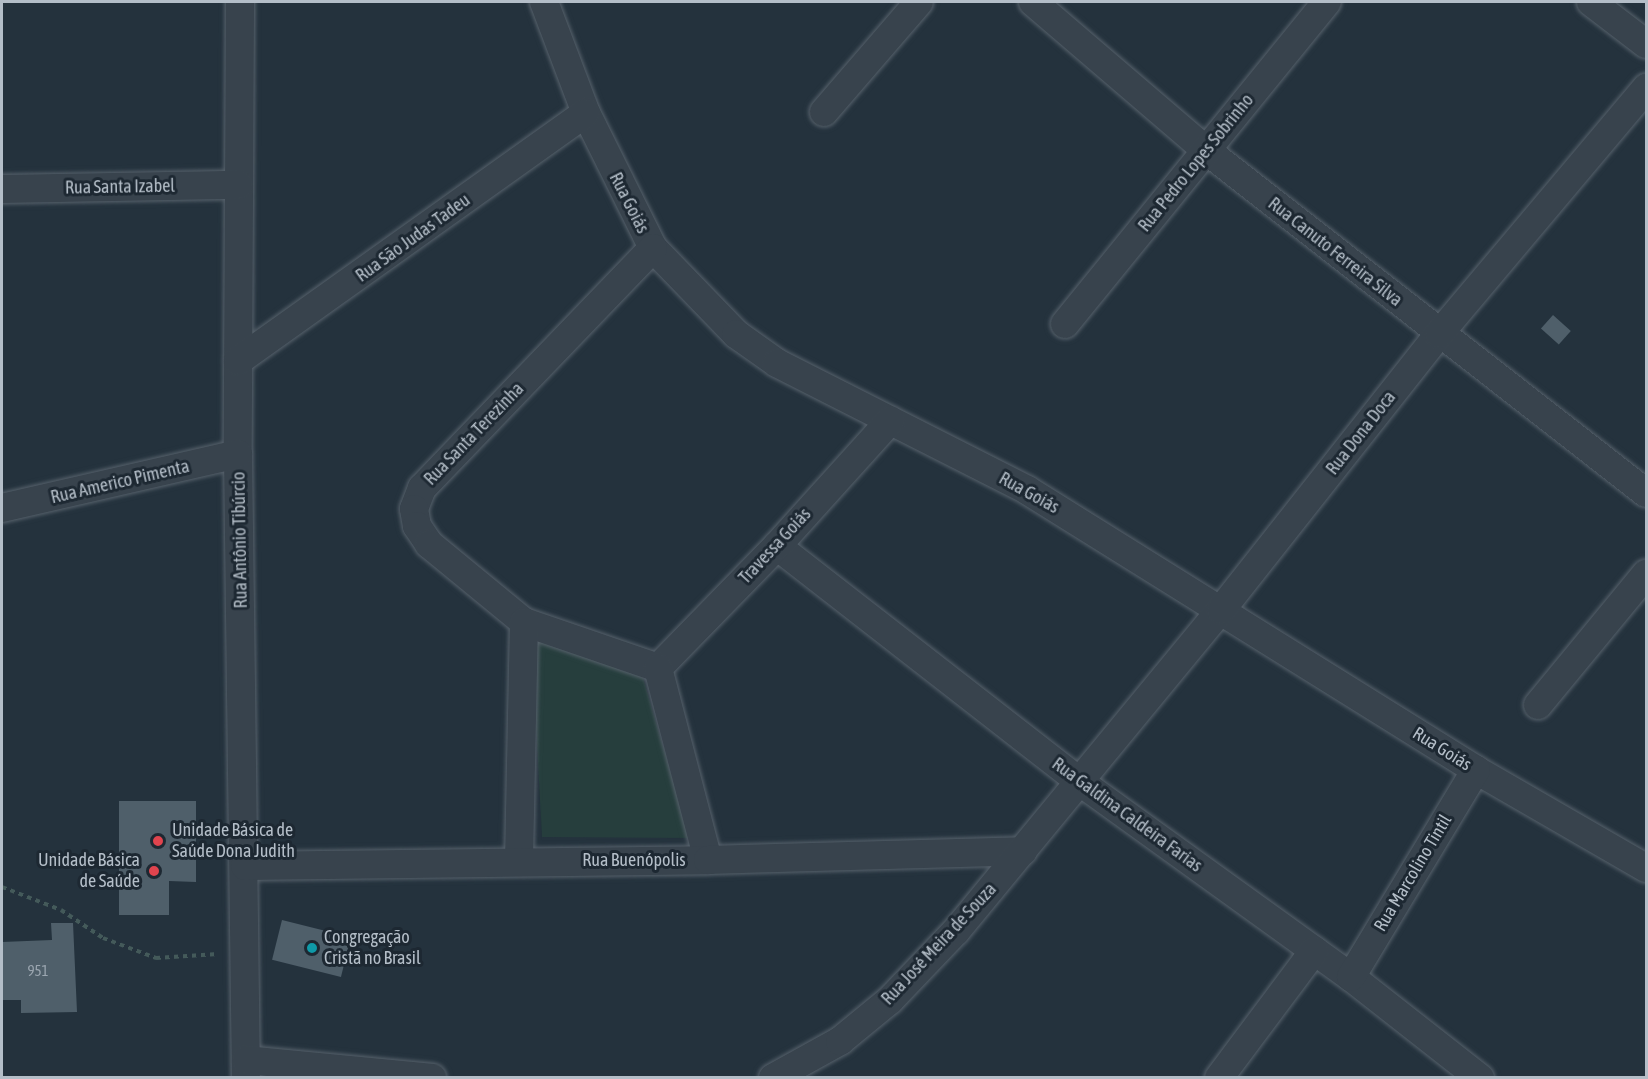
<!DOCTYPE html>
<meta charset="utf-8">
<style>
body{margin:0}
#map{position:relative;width:1648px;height:1079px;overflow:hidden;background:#24323d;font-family:"Asap Condensed",sans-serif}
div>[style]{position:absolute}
.green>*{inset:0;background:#263e3d}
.building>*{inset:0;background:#4f5f6a;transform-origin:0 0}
.path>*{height:4px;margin-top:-2px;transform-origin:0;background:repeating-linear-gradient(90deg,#445a5a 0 4.5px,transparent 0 9px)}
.roads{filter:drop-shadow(0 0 2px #56616b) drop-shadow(0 0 2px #56616b)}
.minor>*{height:28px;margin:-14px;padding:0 14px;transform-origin:14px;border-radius:14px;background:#38434d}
.dots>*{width:16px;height:16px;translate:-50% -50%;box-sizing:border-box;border:3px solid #1d2832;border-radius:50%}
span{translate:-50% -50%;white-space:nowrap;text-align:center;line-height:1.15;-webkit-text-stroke:6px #1d2832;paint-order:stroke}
.number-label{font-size:15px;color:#9ba6b0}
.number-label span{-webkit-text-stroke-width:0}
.street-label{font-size:18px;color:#b4bec8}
.poi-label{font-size:18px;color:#b4bec8}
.left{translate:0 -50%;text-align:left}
.right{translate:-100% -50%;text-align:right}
.frame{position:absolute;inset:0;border:3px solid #b4bec8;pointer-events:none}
</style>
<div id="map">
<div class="green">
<i style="clip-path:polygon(531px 630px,643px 678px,690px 838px,542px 837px)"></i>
</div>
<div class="building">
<i style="left:1553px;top:315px;width:24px;height:18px;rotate:42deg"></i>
<i style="clip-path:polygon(119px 801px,196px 801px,196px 882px,169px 881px,169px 915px,119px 915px)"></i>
<i style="left:282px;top:920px;width:71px;height:41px;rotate:14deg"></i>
<i style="clip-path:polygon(51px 923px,73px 923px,77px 1012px,21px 1013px,21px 1000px,2px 1000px,2px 942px,52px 940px)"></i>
</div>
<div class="path">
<i style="left:2px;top:887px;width:63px;rotate:21.3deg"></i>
<i style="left:61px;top:910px;width:50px;rotate:33.7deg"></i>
<i style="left:103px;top:938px;width:57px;rotate:20.7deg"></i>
<i style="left:156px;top:958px;width:62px;rotate:-3.7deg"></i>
</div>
<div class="roads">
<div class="minor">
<i style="left:240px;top:2px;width:452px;rotate:90.3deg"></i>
<i style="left:238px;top:454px;width:624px;rotate:89.27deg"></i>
<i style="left:544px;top:2px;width:119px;rotate:69.3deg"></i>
<i style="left:586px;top:113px;width:151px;rotate:63.6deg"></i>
<i style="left:653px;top:248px;width:120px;rotate:46deg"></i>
<i style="left:736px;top:334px;width:50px;rotate:35.3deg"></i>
<i style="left:777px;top:363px;width:280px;rotate:26.9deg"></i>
<i style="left:1027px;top:490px;width:529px;rotate:31.95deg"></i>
<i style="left:1476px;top:770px;width:196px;rotate:30deg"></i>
<i style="left:1033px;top:2px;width:229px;rotate:40.6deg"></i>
<i style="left:1207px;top:151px;width:556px;rotate:37.92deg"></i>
<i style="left:1591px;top:2px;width:69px;rotate:37.4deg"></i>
<i style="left:824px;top:112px;width:145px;rotate:-49.2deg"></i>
<i style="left:2px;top:189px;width:237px;rotate:-1deg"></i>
<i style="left:653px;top:248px;width:333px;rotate:133.9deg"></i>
<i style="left:422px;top:488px;width:22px;rotate:111deg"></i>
<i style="left:414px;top:509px;width:17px;rotate:80deg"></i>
<i style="left:417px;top:526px;width:22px;rotate:56deg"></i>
<i style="left:429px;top:544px;width:123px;rotate:39.4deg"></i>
<i style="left:524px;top:622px;width:142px;rotate:18.9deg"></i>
<i style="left:1065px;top:324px;width:415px;rotate:-50.9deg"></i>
<i style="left:238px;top:361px;width:427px;rotate:-35.5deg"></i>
<i style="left:2px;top:508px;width:242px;rotate:-12.9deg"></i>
<i style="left:777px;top:546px;width:383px;rotate:37.9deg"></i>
<i style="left:1079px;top:781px;width:335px;rotate:35.8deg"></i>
<i style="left:1351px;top:977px;width:164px;rotate:38.1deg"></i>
<i style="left:658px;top:668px;width:170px;rotate:-45.7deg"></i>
<i style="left:777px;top:546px;width:169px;rotate:-47.9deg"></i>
<i style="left:658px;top:668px;width:198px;rotate:75.4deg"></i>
<i style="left:1538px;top:705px;width:170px;rotate:-50.5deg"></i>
<i style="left:519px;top:860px;width:238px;rotate:-88.8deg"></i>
<i style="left:245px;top:866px;width:463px;rotate:-0.7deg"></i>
<i style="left:708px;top:860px;width:315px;rotate:-1.6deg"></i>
<i style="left:1351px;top:977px;width:242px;rotate:-58.9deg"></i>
<i style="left:246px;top:1060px;width:187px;rotate:5.5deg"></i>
<i style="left:773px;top:1078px;width:77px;rotate:-28.9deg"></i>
<i style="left:840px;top:1041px;width:65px;rotate:-39.4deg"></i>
<i style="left:890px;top:1000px;width:95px;rotate:-46.3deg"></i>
<i style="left:956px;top:931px;width:416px;rotate:-50.5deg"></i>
<i style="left:1221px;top:610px;width:352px;rotate:-51.7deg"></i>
<i style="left:1439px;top:334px;width:322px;rotate:-49.9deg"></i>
<i style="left:1219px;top:1078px;width:159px;rotate:-53.2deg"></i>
</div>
</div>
<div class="dots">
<i style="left:158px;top:841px;background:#e0444e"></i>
<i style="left:154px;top:871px;background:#e0444e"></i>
<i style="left:312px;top:948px;background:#0f9aa8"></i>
</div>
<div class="number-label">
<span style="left:38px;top:971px">951</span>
</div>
<div class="street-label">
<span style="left:1196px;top:163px;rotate:-51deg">Rua Pedro Lopes Sobrinho</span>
<span style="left:120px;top:187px;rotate:-1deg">Rua Santa Izabel</span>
<span style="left:629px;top:203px;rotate:63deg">Rua Goiás</span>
<span style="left:413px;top:238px;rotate:-36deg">Rua São Judas Tadeu</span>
<span style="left:1335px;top:252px;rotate:38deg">Rua Canuto Ferreira Silva</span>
<span style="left:1361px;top:433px;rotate:-52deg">Rua Dona Doca</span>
<span style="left:474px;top:434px;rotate:-46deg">Rua Santa Terezinha</span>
<span style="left:120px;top:482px;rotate:-13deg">Rua Americo Pimenta</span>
<span style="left:1029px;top:493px;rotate:29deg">Rua Goiás</span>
<span style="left:240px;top:540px;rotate:-91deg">Rua Antônio Tibúrcio</span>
<span style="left:775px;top:546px;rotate:-47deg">Travessa Goiás</span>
<span style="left:1442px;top:749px;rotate:32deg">Rua Goiás</span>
<span style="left:1127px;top:815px;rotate:36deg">Rua Galdina Caldeira Farias</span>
<span style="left:634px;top:860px">Rua Buenópolis</span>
<span style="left:1413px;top:873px;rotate:-59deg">Rua Marcolino Tintil</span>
<span style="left:939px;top:944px;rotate:-47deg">Rua José Meira de Souza</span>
</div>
<div class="poi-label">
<span class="left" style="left:172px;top:841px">Unidade Básica de<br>Saúde Dona Judith</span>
<span class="right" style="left:140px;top:871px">Unidade Básica<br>de Saúde</span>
<span class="left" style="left:324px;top:948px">Congregação<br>Cristã no Brasil</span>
</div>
<div class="frame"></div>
</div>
